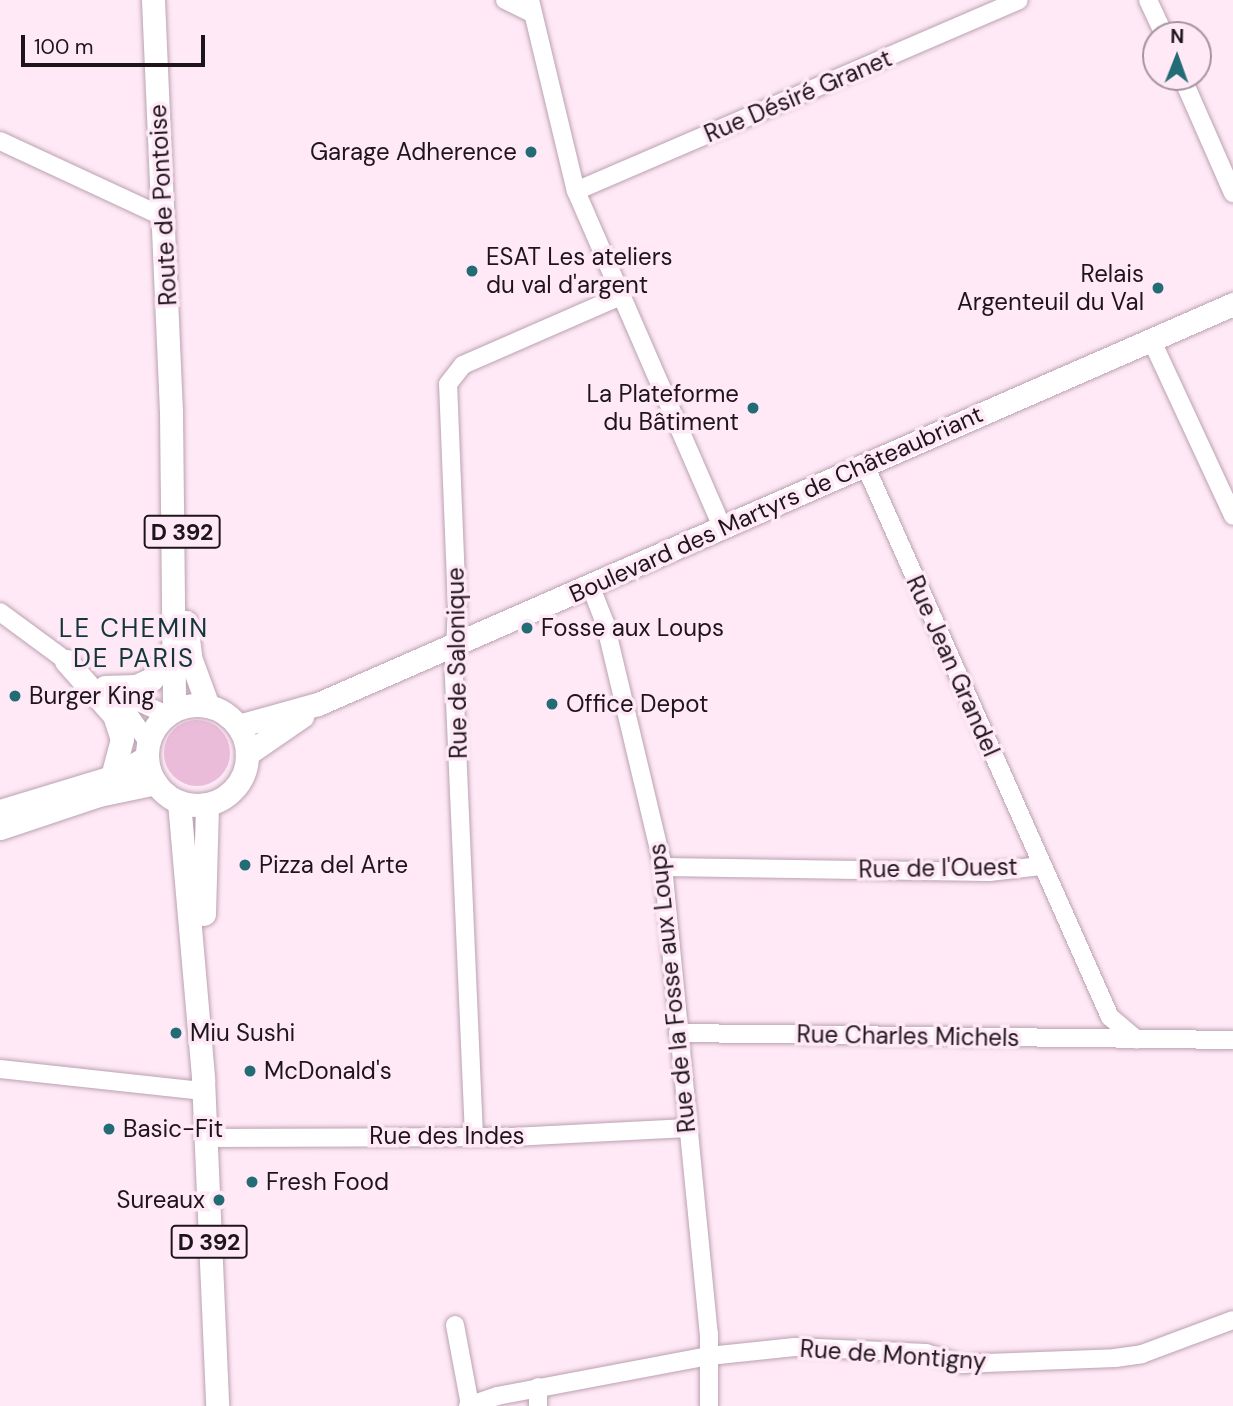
<!DOCTYPE html>
<meta charset="utf-8">
<style>
body{margin:0}
#map{position:relative;width:1233px;height:1406px;overflow:hidden;background:#ffe9f6;font-family:"DM Sans",sans-serif}
div>[style]{position:absolute}
.green>*{inset:0;background:#eabcd9}
.round{border-radius:50%}
.roads{filter:drop-shadow(0 0 2px #bba1b1) drop-shadow(0 0 2px #bba1b1)}
.minor>*{height:18px;margin:-9px;padding:0 9px;transform-origin:9px;border-radius:9px;background:#fff}
.major>*{height:23px;margin:-11.5px;padding:0 11.5px;transform-origin:11.5px;border-radius:11.5px;background:#fff}
.major>.ring{margin:-11.5px;padding:0;box-sizing:content-box;background:none;border:23px solid #fff;border-radius:50%}
.dots>*{width:19px;height:19px;translate:-50% -50%;box-sizing:border-box;border:4px solid #ffe9f6;border-radius:50%}
span{translate:-50% -50%;white-space:nowrap;text-align:center;line-height:1.15;-webkit-text-stroke:7px #ffe9f6;paint-order:stroke}
.shield-label span{padding:2px 5px;background:#ffe9f6;border:2px solid;border-radius:5px;-webkit-text-stroke-width:0}
.shield-label{font-size:23px;color:#1e151b;font-weight:700}
.street-label{font-size:24px;color:#1e151b}
.poi-label{font-size:24px;color:#1e151b}
.right{translate:-100% -50%;text-align:right}
.left{translate:0 -50%;text-align:left}
.neighbourhood-label{font-size:26px;color:#14363a;letter-spacing:2px}
.north{position:absolute;left:1142px;top:21px;width:70px;height:70px;box-sizing:border-box;background:#ffe9f6;border:2px solid #a5949e;border-radius:50%;rotate:1deg;font-size:19px;font-weight:700;line-height:28px;text-align:center;color:#1e151b}
.north::after{content:'';display:block;margin:auto;width:24px;height:32px;background:#236c76;clip-path:polygon(50% 0,100% 100%,50% 72%,0 100%)}
.scale{position:absolute;left:21px;top:35px;width:184px;height:32px;box-sizing:border-box;border:4px solid #1e151b;border-top:0;padding-left:9px;font-size:21px;line-height:24px;white-space:nowrap;color:#1e151b;-webkit-text-stroke:5px #ffe9f6;paint-order:stroke}
</style>
<div id="map">
<div class="green">
<i class="round" style="left:164px;top:720px;width:66px;height:66px"></i>
</div>
<div class="roads">
<div class="minor">
<i style="left:505px;top:0;width:30px;rotate:26deg"></i>
<i style="left:530px;top:0;width:196px;rotate:76.5deg"></i>
<i style="left:576px;top:191px;width:366px;rotate:66.5deg"></i>
<i style="left:1148px;top:0;width:38px;rotate:65deg"></i>
<i style="left:1182px;top:77px;width:127px;rotate:66.3deg"></i>
<i style="left:0;top:141px;width:181px;rotate:24.9deg"></i>
<i style="left:576px;top:191px;width:482px;rotate:-23.3deg"></i>
<i style="left:1151px;top:339px;width:195px;rotate:65.1deg"></i>
<i style="left:865px;top:465px;width:604px;rotate:66.07deg"></i>
<i style="left:1110px;top:1017px;width:35px;rotate:40deg"></i>
<i style="left:590px;top:585px;width:41px;rotate:68.5deg"></i>
<i style="left:605px;top:623px;width:251px;rotate:76.6deg"></i>
<i style="left:663px;top:867px;width:469px;rotate:84.4deg"></i>
<i style="left:709px;top:1334px;width:72px;rotate:90deg"></i>
<i style="left:0;top:612px;width:93px;rotate:36.3deg"></i>
<i style="left:104px;top:686px;width:69px;rotate:24.7deg"></i>
<i style="left:115px;top:695px;width:57px;rotate:54.9deg"></i>
<i style="left:663px;top:867px;width:326px;rotate:0.9deg"></i>
<i style="left:989px;top:872px;width:52px;rotate:-6.6deg"></i>
<i style="left:678px;top:1033px;width:555px;rotate:0.72deg"></i>
<i style="left:0;top:1069px;width:205px;rotate:6.2deg"></i>
<i style="left:474px;top:1136px;width:467px;rotate:-92.5deg"></i>
<i style="left:454px;top:669px;width:62px;rotate:-87.2deg"></i>
<i style="left:457px;top:607px;width:223px;rotate:-92.3deg"></i>
<i style="left:448px;top:384px;width:24px;rotate:-52deg"></i>
<i style="left:463px;top:365px;width:170px;rotate:-23.6deg"></i>
<i style="left:204px;top:1138px;width:308px;rotate:-0.2deg"></i>
<i style="left:512px;top:1137px;width:176px;rotate:-2.9deg"></i>
<i style="left:455px;top:1325px;width:81px;rotate:79.4deg"></i>
<i style="left:538px;top:1387px;width:19px;rotate:90deg"></i>
<i style="left:468px;top:1406px;width:31px;rotate:-19deg"></i>
<i style="left:497px;top:1396px;width:216px;rotate:-10.7deg"></i>
<i style="left:709px;top:1356px;width:86px;rotate:-6deg"></i>
<i style="left:795px;top:1347px;width:131px;rotate:2.6deg"></i>
<i style="left:926px;top:1353px;width:38px;rotate:17deg"></i>
<i style="left:962px;top:1364px;width:153px;rotate:-2.2deg"></i>
<i style="left:1115px;top:1358px;width:27px;rotate:-8deg"></i>
<i style="left:1142px;top:1354px;width:97px;rotate:-20.5deg"></i>
</div>
<div class="major">
<i style="left:153px;top:0;width:411px;rotate:87.5deg"></i>
<i style="left:171px;top:411px;width:299px;rotate:89.4deg"></i>
<i style="left:186px;top:622px;width:38px;rotate:83deg"></i>
<i style="left:191px;top:660px;width:49px;rotate:69.7deg"></i>
<i style="left:66px;top:661px;width:72px;rotate:48.4deg"></i>
<i style="left:114px;top:715px;width:25px;rotate:72deg"></i>
<i style="left:122px;top:739px;width:39px;rotate:105deg"></i>
<i style="left:105px;top:687px;width:31px;rotate:-2deg"></i>
<i style="left:136px;top:686px;width:17px;rotate:-24deg"></i>
<i style="left:152px;top:679px;width:37px;rotate:-56deg"></i>
<i class="ring" style="left:147px;top:705px;width:77px;height:77px"></i>
<i style="left:238px;top:726px;width:83px;rotate:-15.4deg"></i>
<i style="left:318px;top:704px;width:999px;rotate:-23.61deg"></i>
<i style="left:247px;top:754px;width:67px;rotate:-34.6deg"></i>
<i style="left:179px;top:802px;width:278px;rotate:85deg"></i>
<i style="left:203px;top:1079px;width:327px;rotate:87.5deg"></i>
<i style="left:0;top:811px;width:117px;rotate:-16.9deg"></i>
<i style="left:112px;top:777px;width:40px;rotate:-29.7deg"></i>
<i style="left:0;top:828px;width:104px;rotate:-18.4deg"></i>
<i style="left:99px;top:795px;width:58px;rotate:-11.9deg"></i>
<i style="left:204px;top:914px;width:110px;rotate:-88.4deg"></i>
</div>
</div>
<div class="dots">
<i style="left:531px;top:152px;background:#236c76"></i>
<i style="left:472px;top:271px;background:#236c76"></i>
<i style="left:1158px;top:288px;background:#236c76"></i>
<i style="left:753px;top:408px;background:#236c76"></i>
<i style="left:527px;top:628px;background:#236c76"></i>
<i style="left:15px;top:696px;background:#236c76"></i>
<i style="left:552px;top:704px;background:#236c76"></i>
<i style="left:245px;top:865px;background:#236c76"></i>
<i style="left:176px;top:1033px;background:#236c76"></i>
<i style="left:250px;top:1071px;background:#236c76"></i>
<i style="left:109px;top:1129px;background:#236c76"></i>
<i style="left:252px;top:1182px;background:#236c76"></i>
<i style="left:219px;top:1200px;background:#236c76"></i>
</div>
<div class="shield-label">
<span style="left:182px;top:532px">D 392</span>
<span style="left:209px;top:1242px">D 392</span>
</div>
<div class="street-label">
<span style="left:798px;top:96px;rotate:-23deg">Rue Désiré Granet</span>
<span style="left:163px;top:205px;rotate:-93deg">Route de Pontoise</span>
<span style="left:776px;top:504px;rotate:-24deg">Boulevard des Martyrs de Châteaubriant</span>
<span style="left:457px;top:663px;rotate:-91deg">Rue de Salonique</span>
<span style="left:953px;top:666px;rotate:66deg">Rue Jean Grandel</span>
<span style="left:938px;top:868px;rotate:-1deg">Rue de l'Ouest</span>
<span style="left:672px;top:988px;rotate:-96deg">Rue de la Fosse aux Loups</span>
<span style="left:908px;top:1036px;rotate:1deg">Rue Charles Michels</span>
<span style="left:447px;top:1136px">Rue des Indes</span>
<span style="left:893px;top:1355px;rotate:4deg">Rue de Montigny</span>
</div>
<div class="poi-label">
<span class="right" style="left:517px;top:152px">Garage Adherence</span>
<span class="left" style="left:486px;top:271px">ESAT Les ateliers<br>du val d'argent</span>
<span class="right" style="left:1144px;top:288px">Relais<br>Argenteuil du Val</span>
<span class="right" style="left:739px;top:408px">La Plateforme<br>du Bâtiment</span>
<span class="left" style="left:541px;top:628px">Fosse aux Loups</span>
<span class="left" style="left:29px;top:696px">Burger King</span>
<span class="left" style="left:566px;top:704px">Office Depot</span>
<span class="left" style="left:259px;top:865px">Pizza del Arte</span>
<span class="left" style="left:190px;top:1033px">Miu Sushi</span>
<span class="left" style="left:264px;top:1071px">McDonald's</span>
<span class="left" style="left:123px;top:1129px">Basic-Fit</span>
<span class="left" style="left:266px;top:1182px">Fresh Food</span>
<span class="right" style="left:205px;top:1200px">Sureaux</span>
</div>
<div class="neighbourhood-label">
<span style="left:134px;top:644px">LE CHEMIN<br>DE PARIS</span>
</div>
<div class="north">N</div>
<div class="scale">100 m</div>
</div>
